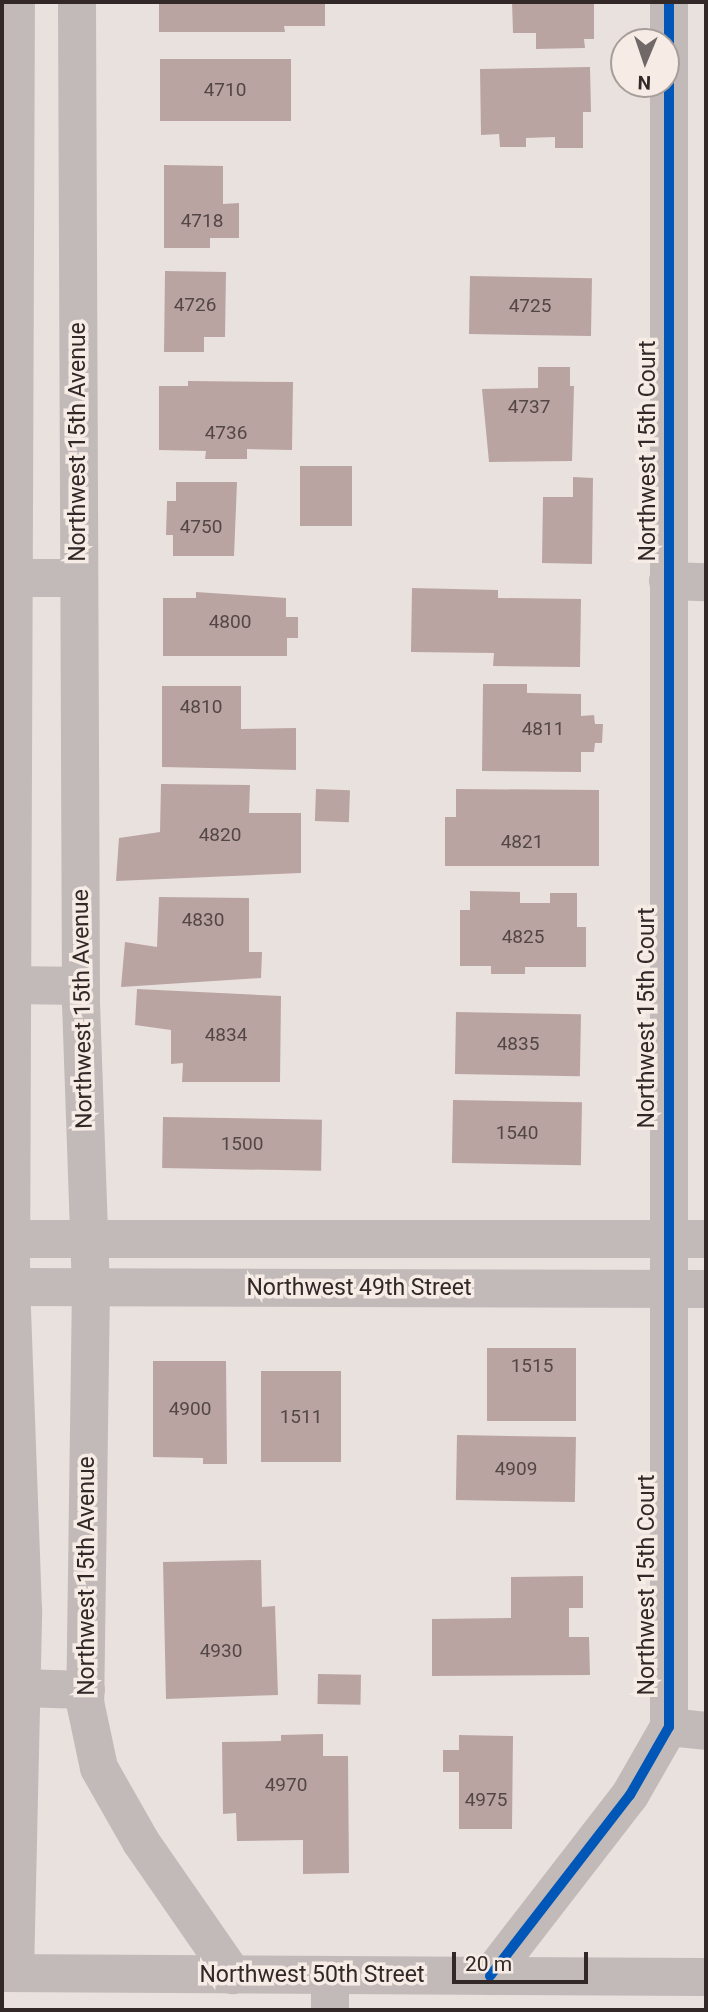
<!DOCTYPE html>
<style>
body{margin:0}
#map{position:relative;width:708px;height:2012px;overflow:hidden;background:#e9e1de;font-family:Roboto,sans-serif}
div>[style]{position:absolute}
.building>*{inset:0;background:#baa4a2;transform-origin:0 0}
.minor>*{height:38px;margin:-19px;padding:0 19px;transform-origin:19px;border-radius:19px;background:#c1bab8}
.cycleway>*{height:10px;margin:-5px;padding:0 5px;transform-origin:5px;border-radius:5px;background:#0057b8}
span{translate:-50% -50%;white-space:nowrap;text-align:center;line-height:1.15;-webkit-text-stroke:7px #f6ebe5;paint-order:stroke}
.number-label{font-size:19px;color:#534746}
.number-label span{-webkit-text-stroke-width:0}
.street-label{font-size:23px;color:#312827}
.frame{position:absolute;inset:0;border:4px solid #312827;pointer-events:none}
.north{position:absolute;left:610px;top:28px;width:70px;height:70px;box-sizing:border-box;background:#f6ebe5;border:2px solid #a79d99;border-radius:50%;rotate:182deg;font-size:19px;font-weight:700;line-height:28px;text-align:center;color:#312827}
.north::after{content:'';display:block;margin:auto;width:24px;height:32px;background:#716967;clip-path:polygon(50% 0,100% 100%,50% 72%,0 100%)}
.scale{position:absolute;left:452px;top:1952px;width:136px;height:32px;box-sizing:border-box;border:4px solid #312827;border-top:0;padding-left:9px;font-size:21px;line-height:24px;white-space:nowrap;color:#312827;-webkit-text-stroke:5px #f6ebe5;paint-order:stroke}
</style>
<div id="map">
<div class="building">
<i style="clip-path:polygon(159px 2px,325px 2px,325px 26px,284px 26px,285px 32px,159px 32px)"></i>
<i style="clip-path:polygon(512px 2px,594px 2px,594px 39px,584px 39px,585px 48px,536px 49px,536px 33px,513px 33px)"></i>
<i style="left:160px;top:59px;width:131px;height:62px"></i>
<i style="clip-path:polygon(590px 67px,591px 112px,583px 112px,583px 148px,555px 148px,555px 137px,526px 138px,526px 147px,500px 147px,499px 134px,481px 135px,480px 69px)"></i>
<i style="clip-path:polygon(164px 165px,223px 166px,223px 204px,239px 203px,239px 238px,210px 238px,210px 248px,164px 248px)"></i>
<i style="clip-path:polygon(165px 271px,226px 272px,225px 337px,204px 337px,204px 352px,164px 352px)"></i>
<i style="left:470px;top:276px;width:122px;height:58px;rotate:1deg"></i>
<i style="clip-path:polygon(538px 367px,570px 367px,570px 386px,574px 386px,572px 461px,489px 462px,482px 389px,538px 388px)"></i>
<i style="clip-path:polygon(188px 381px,293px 382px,292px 450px,247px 449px,247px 459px,205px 459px,206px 451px,159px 450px,159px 386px,188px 386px)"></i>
<i style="left:300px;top:466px;width:52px;height:60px"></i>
<i style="clip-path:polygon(573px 477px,593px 478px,592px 564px,542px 563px,543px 497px,573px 497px)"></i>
<i style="clip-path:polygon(176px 482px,237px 482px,234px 556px,173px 556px,173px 535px,166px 535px,167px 501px,176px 501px)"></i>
<i style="clip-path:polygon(412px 588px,498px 590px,498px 598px,581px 599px,580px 667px,493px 666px,494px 653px,411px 652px)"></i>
<i style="clip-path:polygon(196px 592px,286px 598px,286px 617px,298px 617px,298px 638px,287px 638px,287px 656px,163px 656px,163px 598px,196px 598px)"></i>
<i style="clip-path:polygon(483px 684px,527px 684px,527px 693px,581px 694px,581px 716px,594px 715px,595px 724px,603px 724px,602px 743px,595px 743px,594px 752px,581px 752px,581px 772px,482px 771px)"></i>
<i style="clip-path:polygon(162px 686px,241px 686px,241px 729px,296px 728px,296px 770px,162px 767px)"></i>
<i style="clip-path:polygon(161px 784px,250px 785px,249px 813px,301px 813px,301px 873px,116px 881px,119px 838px,160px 832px)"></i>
<i style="left:316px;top:789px;width:34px;height:32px;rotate:2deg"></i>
<i style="clip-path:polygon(456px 789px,599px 790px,599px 866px,445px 866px,445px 817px,456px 817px)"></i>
<i style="clip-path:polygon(470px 891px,520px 892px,520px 903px,550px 903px,550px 893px,577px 893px,577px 927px,586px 927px,586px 967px,525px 967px,525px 974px,491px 974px,491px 966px,460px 966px,460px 910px,470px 910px)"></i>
<i style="clip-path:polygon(159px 897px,249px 898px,249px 952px,262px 952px,261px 978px,121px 987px,125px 942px,157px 947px)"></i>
<i style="clip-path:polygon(137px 989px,281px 996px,280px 1082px,182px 1082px,183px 1063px,171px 1064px,171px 1030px,135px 1025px)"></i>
<i style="left:456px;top:1012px;width:125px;height:62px;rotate:1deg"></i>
<i style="left:453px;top:1100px;width:129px;height:63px;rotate:1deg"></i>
<i style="left:163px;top:1117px;width:159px;height:51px;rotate:1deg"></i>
<i style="left:487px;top:1348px;width:89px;height:73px"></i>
<i style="clip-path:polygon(153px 1361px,226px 1361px,227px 1464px,203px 1464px,203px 1458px,153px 1457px)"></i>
<i style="left:341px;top:1371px;width:91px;height:80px;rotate:90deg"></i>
<i style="left:457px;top:1435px;width:119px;height:65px;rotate:1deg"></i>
<i style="clip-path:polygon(261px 1560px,262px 1607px,275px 1606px,278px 1695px,166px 1699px,163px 1562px)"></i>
<i style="clip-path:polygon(583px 1576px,583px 1608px,569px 1608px,569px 1637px,589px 1637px,590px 1675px,432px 1676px,432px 1619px,511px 1618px,511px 1577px)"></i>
<i style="left:318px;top:1674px;width:43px;height:30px;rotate:1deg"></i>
<i style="clip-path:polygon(323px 1734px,323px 1756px,348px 1756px,349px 1873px,303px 1874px,303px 1840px,237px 1841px,236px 1813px,223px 1814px,222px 1742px,281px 1741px,281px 1735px)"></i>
<i style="clip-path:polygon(459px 1735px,513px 1736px,512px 1829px,459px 1829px,459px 1772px,443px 1772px,443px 1750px,459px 1750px)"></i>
</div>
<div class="minor">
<i style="left:77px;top:2px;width:1001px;rotate:89.77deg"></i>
<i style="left:81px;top:1003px;width:283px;rotate:88deg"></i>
<i style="left:91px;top:1286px;width:416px;rotate:90.8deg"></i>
<i style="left:85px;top:1702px;width:67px;rotate:78deg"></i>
<i style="left:99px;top:1768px;width:85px;rotate:60.4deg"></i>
<i style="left:141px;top:1842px;width:162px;rotate:55.3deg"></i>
<i style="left:15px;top:578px;width:63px"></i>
<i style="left:668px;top:581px;width:38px;rotate:2deg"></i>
<i style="left:13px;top:985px;width:68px;rotate:0.8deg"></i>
<i style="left:11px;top:1239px;width:695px"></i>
<i style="left:11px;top:1287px;width:695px;rotate:0.16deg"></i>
<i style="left:20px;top:1688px;width:66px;rotate:1.7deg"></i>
<i style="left:669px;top:1727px;width:37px;rotate:6deg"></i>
<i style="left:2px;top:1973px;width:704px;rotate:0.33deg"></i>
<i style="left:15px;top:1973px;width:363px;rotate:-88.7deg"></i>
<i style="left:23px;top:1610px;width:323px;rotate:-92.1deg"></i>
<i style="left:11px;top:1287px;width:1285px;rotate:-89.78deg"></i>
<i style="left:490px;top:1976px;width:229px;rotate:-52.3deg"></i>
<i style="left:630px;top:1795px;width:78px;rotate:-60.2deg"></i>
<i style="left:669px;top:1727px;width:1725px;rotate:-90deg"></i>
<i style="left:330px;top:2010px;width:34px;rotate:-90deg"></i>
</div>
<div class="cycleway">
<i style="left:490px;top:1976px;width:229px;rotate:-52.3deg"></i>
<i style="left:630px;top:1795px;width:78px;rotate:-60.2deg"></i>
<i style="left:669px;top:1727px;width:1725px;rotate:-90deg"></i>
</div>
<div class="number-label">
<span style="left:225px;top:90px">4710</span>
<span style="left:202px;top:221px">4718</span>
<span style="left:195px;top:305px">4726</span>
<span style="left:530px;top:306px">4725</span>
<span style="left:529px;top:407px">4737</span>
<span style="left:226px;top:433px">4736</span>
<span style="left:201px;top:527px">4750</span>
<span style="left:230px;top:622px">4800</span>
<span style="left:201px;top:707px">4810</span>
<span style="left:543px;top:729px">4811</span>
<span style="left:220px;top:835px">4820</span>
<span style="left:522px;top:842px">4821</span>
<span style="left:203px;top:920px">4830</span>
<span style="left:523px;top:937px">4825</span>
<span style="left:226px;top:1035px">4834</span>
<span style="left:518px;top:1044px">4835</span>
<span style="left:517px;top:1133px">1540</span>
<span style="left:242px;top:1144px">1500</span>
<span style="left:532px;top:1366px">1515</span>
<span style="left:190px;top:1409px">4900</span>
<span style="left:301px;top:1417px">1511</span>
<span style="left:516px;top:1469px">4909</span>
<span style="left:221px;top:1651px">4930</span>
<span style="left:286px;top:1785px">4970</span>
<span style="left:486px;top:1800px">4975</span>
</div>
<div class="street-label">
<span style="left:78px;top:442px;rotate:-90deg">Northwest 15th Avenue</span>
<span style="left:648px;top:451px;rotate:-90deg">Northwest 15th Court</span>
<span style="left:83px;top:1009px;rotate:-91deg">Northwest 15th Avenue</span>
<span style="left:647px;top:1018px;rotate:-90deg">Northwest 15th Court</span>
<span style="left:359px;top:1288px">Northwest 49th Street</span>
<span style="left:87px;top:1576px;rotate:-90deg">Northwest 15th Avenue</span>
<span style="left:647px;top:1585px;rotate:-90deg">Northwest 15th Court</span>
<span style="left:312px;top:1975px">Northwest 50th Street</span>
</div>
<div class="frame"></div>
<div class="north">N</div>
<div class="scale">20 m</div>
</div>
